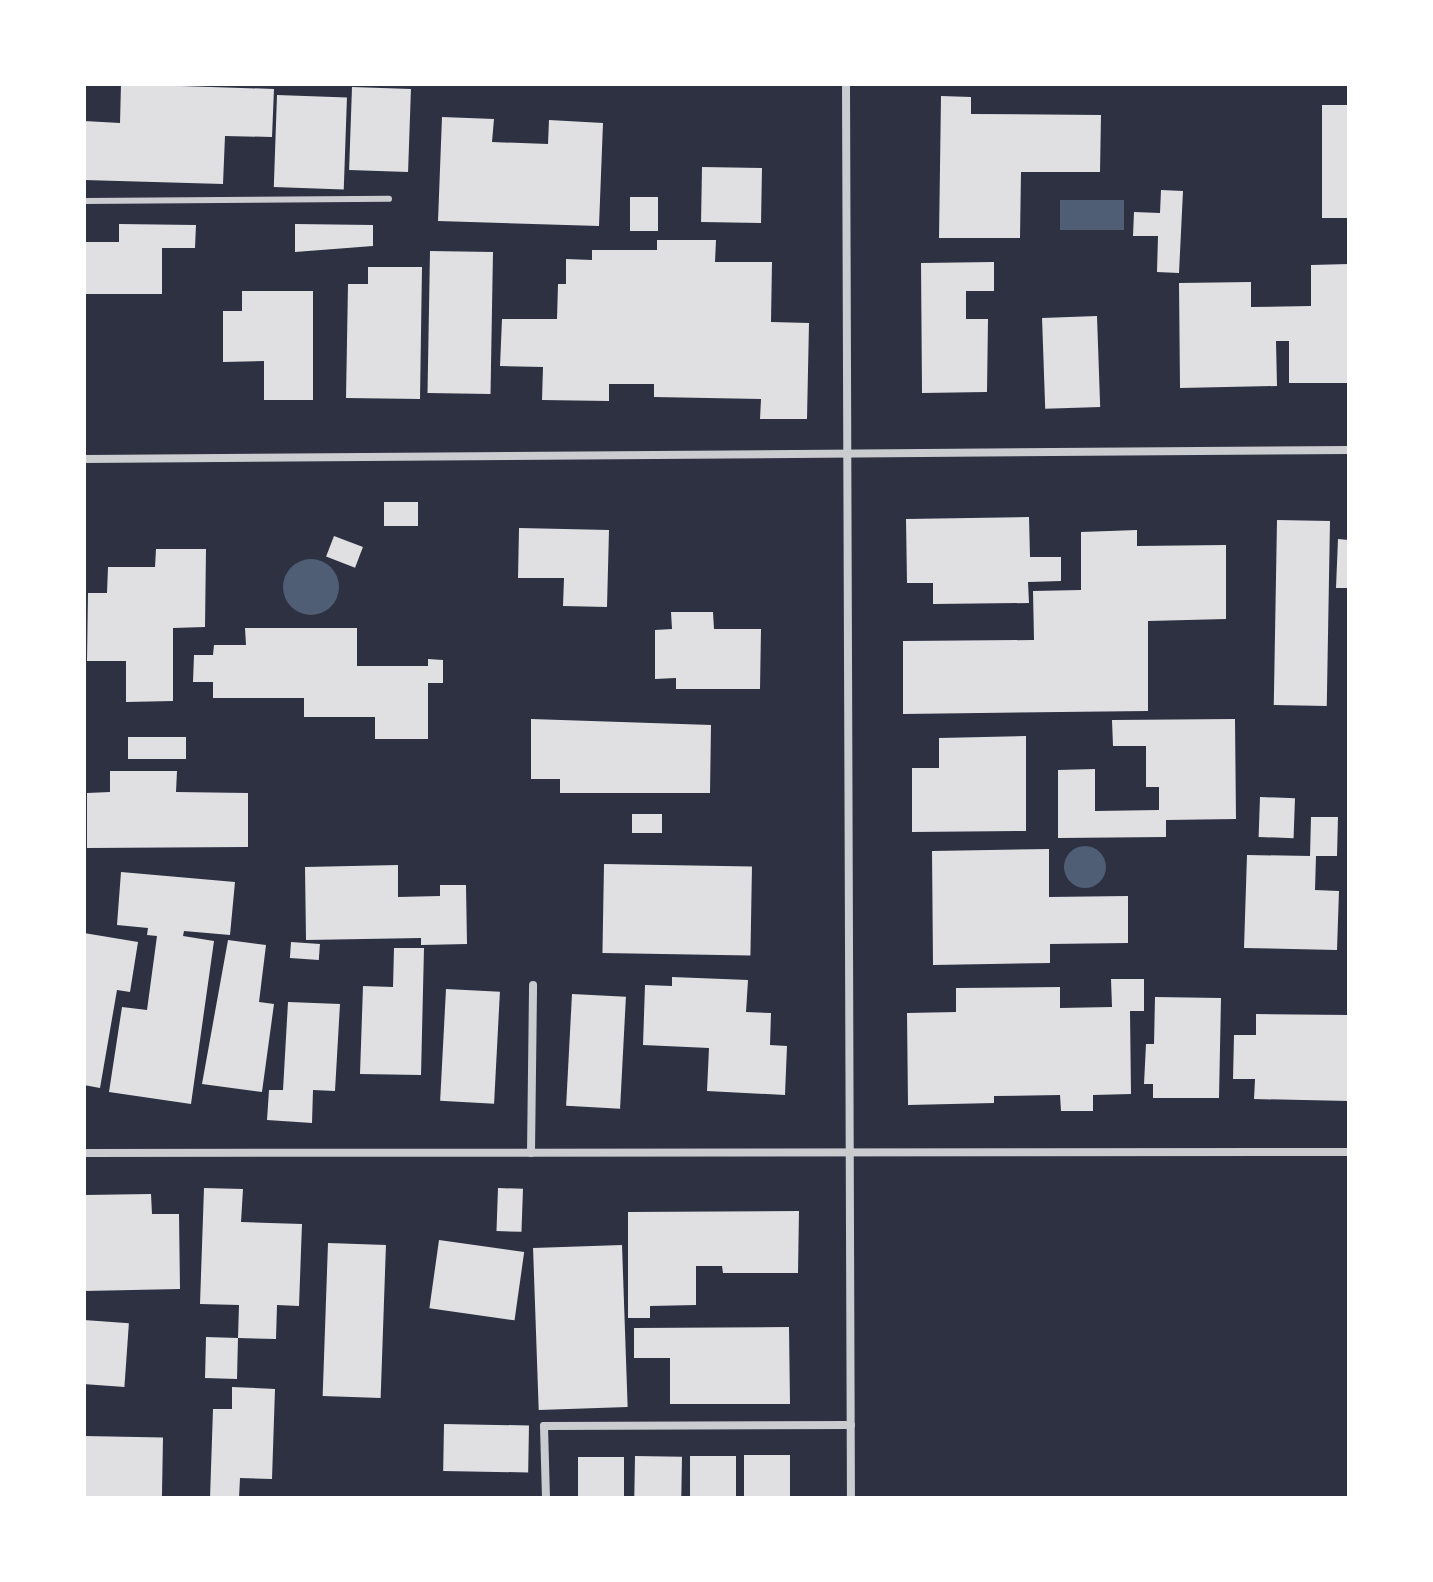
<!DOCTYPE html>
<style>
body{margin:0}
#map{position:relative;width:1433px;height:1582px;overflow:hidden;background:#2d3142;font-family:"Roboto Condensed",sans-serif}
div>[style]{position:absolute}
.water>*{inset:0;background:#4f5d75;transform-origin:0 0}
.round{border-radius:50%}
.building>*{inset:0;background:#e0e0e3;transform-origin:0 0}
.service>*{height:6px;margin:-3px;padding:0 3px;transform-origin:3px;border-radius:3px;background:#caccd0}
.minor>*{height:8px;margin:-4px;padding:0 4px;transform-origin:4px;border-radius:4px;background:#caccd0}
span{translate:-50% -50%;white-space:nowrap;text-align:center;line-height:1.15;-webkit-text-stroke:7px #fff;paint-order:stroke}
.frame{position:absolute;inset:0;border:86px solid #fff;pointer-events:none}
</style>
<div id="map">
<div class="water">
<i style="left:1124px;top:200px;width:30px;height:64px;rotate:90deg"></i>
<i class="round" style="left:283px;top:559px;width:56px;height:56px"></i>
<i class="round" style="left:1064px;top:846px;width:42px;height:42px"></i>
</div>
<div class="building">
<i style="clip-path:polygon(121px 84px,274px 89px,272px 137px,225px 136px,223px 184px,84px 180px,84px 121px,120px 123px)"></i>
<i style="left:352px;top:87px;width:59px;height:83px;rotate:2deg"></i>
<i style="left:277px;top:95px;width:70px;height:92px;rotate:2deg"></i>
<i style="clip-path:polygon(941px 96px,971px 97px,971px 114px,1101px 115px,1100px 172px,1021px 172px,1020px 238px,939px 238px)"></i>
<i style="left:1322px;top:105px;width:27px;height:113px"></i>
<i style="clip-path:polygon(442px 117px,494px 119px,492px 142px,548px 144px,549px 120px,603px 123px,599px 226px,438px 221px)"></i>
<i style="left:702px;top:167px;width:60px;height:55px;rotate:1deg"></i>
<i style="clip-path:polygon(1161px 190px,1183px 191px,1179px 273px,1157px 272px,1158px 236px,1133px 236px,1134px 212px,1160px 213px)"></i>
<i style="left:630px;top:197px;width:28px;height:34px"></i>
<i style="clip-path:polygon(119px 224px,196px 225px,195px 248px,162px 248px,162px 294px,84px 294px,84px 242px,119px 242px)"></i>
<i style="clip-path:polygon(295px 224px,373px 225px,373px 246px,295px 252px)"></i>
<i style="clip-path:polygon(657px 240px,716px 240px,715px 262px,772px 262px,771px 322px,809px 323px,807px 419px,760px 419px,761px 399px,654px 397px,654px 384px,609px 384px,609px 401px,542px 400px,543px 367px,500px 366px,502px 319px,557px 319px,558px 284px,566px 284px,566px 259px,592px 260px,592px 250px,657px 250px)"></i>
<i style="left:430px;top:251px;width:63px;height:142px;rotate:1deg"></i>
<i style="clip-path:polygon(994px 262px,994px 291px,966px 291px,966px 319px,988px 319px,987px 392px,922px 393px,921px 263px)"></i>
<i style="clip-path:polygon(1349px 264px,1349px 383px,1289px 383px,1289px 341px,1276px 341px,1277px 386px,1180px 388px,1179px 283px,1251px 282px,1251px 307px,1311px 306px,1311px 265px)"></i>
<i style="clip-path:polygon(368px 267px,422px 267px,420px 399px,346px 398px,348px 284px,368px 284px)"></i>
<i style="clip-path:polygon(242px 291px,313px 291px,313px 400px,264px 400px,264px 361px,223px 362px,223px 311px,242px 311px)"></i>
<i style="left:1097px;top:316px;width:91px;height:55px;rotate:88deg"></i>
<i style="left:418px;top:502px;width:24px;height:34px;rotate:90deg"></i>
<i style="clip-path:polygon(1029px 517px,1030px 557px,1061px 557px,1061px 581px,1028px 582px,1029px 603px,933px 604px,933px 583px,907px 583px,906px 519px)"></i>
<i style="left:1277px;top:520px;width:53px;height:185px;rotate:1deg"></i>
<i style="clip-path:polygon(519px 528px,609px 530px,607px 607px,563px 606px,564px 578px,518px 578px)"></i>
<i style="clip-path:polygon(1137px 530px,1137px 546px,1226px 545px,1226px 619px,1148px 621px,1148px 711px,903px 714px,903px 641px,1034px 640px,1033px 591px,1081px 590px,1081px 532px)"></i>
<i style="left:334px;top:536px;width:31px;height:22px;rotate:21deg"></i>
<i style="clip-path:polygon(1338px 539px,1349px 540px,1349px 588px,1336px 588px)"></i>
<i style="clip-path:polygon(156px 549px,206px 549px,205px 627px,173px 628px,173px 701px,126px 702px,126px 661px,87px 661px,88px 593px,107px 593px,108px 567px,155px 567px)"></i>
<i style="clip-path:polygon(671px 612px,713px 612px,714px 629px,761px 629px,760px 689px,676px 689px,676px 678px,655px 679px,655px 630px,672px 629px)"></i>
<i style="clip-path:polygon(245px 628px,357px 628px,357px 666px,428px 666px,428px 659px,443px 660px,443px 683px,428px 683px,428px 739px,375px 739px,375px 717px,304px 717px,304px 698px,213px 698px,213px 682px,193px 682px,194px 655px,213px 655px,214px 645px,246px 645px)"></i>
<i style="clip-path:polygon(531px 719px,711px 725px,710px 793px,560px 793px,560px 779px,531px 779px)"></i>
<i style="clip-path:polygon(1235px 719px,1236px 819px,1166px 820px,1166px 837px,1058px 838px,1058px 770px,1095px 769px,1095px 811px,1159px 810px,1159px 787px,1146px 787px,1146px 746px,1113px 746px,1112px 720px)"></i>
<i style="clip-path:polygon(1026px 736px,1026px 831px,912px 832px,912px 768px,939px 768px,939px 738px)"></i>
<i style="left:128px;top:737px;width:58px;height:22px"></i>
<i style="clip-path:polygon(110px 771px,177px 771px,176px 792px,248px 793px,248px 847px,87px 848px,87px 793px,110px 792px)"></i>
<i style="left:1260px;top:797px;width:35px;height:40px;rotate:2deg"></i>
<i style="left:632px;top:814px;width:30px;height:19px"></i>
<i style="clip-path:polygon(1311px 817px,1338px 817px,1337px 856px,1316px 856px,1315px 890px,1339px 891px,1337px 950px,1244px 948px,1247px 855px,1310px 856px)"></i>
<i style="clip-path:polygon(1049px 849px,1049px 897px,1128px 896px,1128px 943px,1050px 944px,1050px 963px,933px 965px,932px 851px)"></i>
<i style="left:604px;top:864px;width:148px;height:89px;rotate:1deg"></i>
<i style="clip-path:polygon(398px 865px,398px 897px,440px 896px,440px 885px,466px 885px,467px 944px,421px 945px,421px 938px,306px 940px,305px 867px)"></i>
<i style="clip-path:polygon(121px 872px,235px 882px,230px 935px,184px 931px,183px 936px,214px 941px,191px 1104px,109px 1092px,122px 1007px,147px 1010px,157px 936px,147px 935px,148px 928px,117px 925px)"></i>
<i style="clip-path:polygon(84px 933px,138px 942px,130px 992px,117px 990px,100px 1088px,84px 1085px)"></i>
<i style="clip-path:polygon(228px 940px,266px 945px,259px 1002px,274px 1004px,262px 1092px,202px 1084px)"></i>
<i style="left:291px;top:942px;width:29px;height:16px;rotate:4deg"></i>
<i style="clip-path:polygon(394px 948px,424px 948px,421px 1075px,360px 1074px,363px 986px,393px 987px)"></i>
<i style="clip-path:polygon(672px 977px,748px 980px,746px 1012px,771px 1013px,770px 1045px,787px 1046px,785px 1095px,707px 1091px,709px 1048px,643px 1045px,645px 985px,672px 986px)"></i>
<i style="clip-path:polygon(1111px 979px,1144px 979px,1144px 1011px,1130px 1011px,1131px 1094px,1093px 1095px,1093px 1111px,1061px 1111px,1060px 1095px,994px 1096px,994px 1103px,908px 1105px,907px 1013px,956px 1012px,956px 988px,1060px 987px,1060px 1008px,1112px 1007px)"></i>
<i style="left:446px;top:989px;width:54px;height:112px;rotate:3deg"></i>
<i style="left:572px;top:994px;width:54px;height:112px;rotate:3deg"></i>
<i style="clip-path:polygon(1155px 997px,1221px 998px,1219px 1098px,1153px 1098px,1153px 1084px,1144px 1084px,1146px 1044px,1154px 1044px)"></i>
<i style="clip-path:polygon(288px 1002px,340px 1004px,335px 1091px,313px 1090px,312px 1123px,267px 1120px,269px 1090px,283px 1090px)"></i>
<i style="clip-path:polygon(1256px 1014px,1349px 1015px,1349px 1101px,1254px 1099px,1255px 1079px,1233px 1079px,1234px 1035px,1256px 1035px)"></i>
<i style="clip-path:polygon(204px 1188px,243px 1189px,241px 1222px,302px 1224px,299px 1306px,277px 1305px,276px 1339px,238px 1338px,237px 1379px,205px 1378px,206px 1337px,238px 1338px,239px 1305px,200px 1304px)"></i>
<i style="left:498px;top:1188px;width:25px;height:43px;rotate:2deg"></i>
<i style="clip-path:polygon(151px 1194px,152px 1214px,179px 1214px,180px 1289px,84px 1291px,84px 1195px)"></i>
<i style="clip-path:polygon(799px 1211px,798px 1273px,723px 1273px,722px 1266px,696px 1266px,696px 1305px,650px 1306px,650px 1318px,628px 1318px,628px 1212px)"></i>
<i style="left:439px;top:1240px;width:86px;height:69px;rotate:8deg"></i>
<i style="left:328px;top:1243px;width:58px;height:153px;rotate:2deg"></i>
<i style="left:622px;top:1245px;width:162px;height:89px;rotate:88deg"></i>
<i style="left:84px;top:1320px;width:45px;height:64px;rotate:4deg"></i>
<i style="clip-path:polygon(789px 1327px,790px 1404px,670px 1404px,670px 1358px,634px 1358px,634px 1328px)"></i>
<i style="clip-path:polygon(232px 1387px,275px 1389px,272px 1479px,240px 1478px,239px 1498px,210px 1498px,213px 1409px,232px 1409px)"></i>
<i style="left:444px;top:1424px;width:85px;height:47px;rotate:1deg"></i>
<i style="left:84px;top:1436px;width:79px;height:62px;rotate:1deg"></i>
<i style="left:790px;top:1455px;width:43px;height:46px;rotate:90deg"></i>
<i style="left:635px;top:1456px;width:47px;height:42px;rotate:1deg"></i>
<i style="left:690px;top:1456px;width:46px;height:42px"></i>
<i style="left:578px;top:1457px;width:46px;height:41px"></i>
</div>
<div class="service">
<i style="left:84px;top:201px;width:305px;rotate:-0.4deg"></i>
</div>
<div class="minor">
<i style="left:846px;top:84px;width:1414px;rotate:89.8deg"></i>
<i style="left:84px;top:459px;width:1265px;rotate:-0.41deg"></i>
<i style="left:84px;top:1153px;width:1265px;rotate:-0.05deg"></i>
<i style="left:531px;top:1153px;width:168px;rotate:-89.3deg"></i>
<i style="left:546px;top:1498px;width:72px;rotate:-91.6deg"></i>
<i style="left:544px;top:1426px;width:307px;rotate:-0.2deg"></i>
</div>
<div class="frame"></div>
</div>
